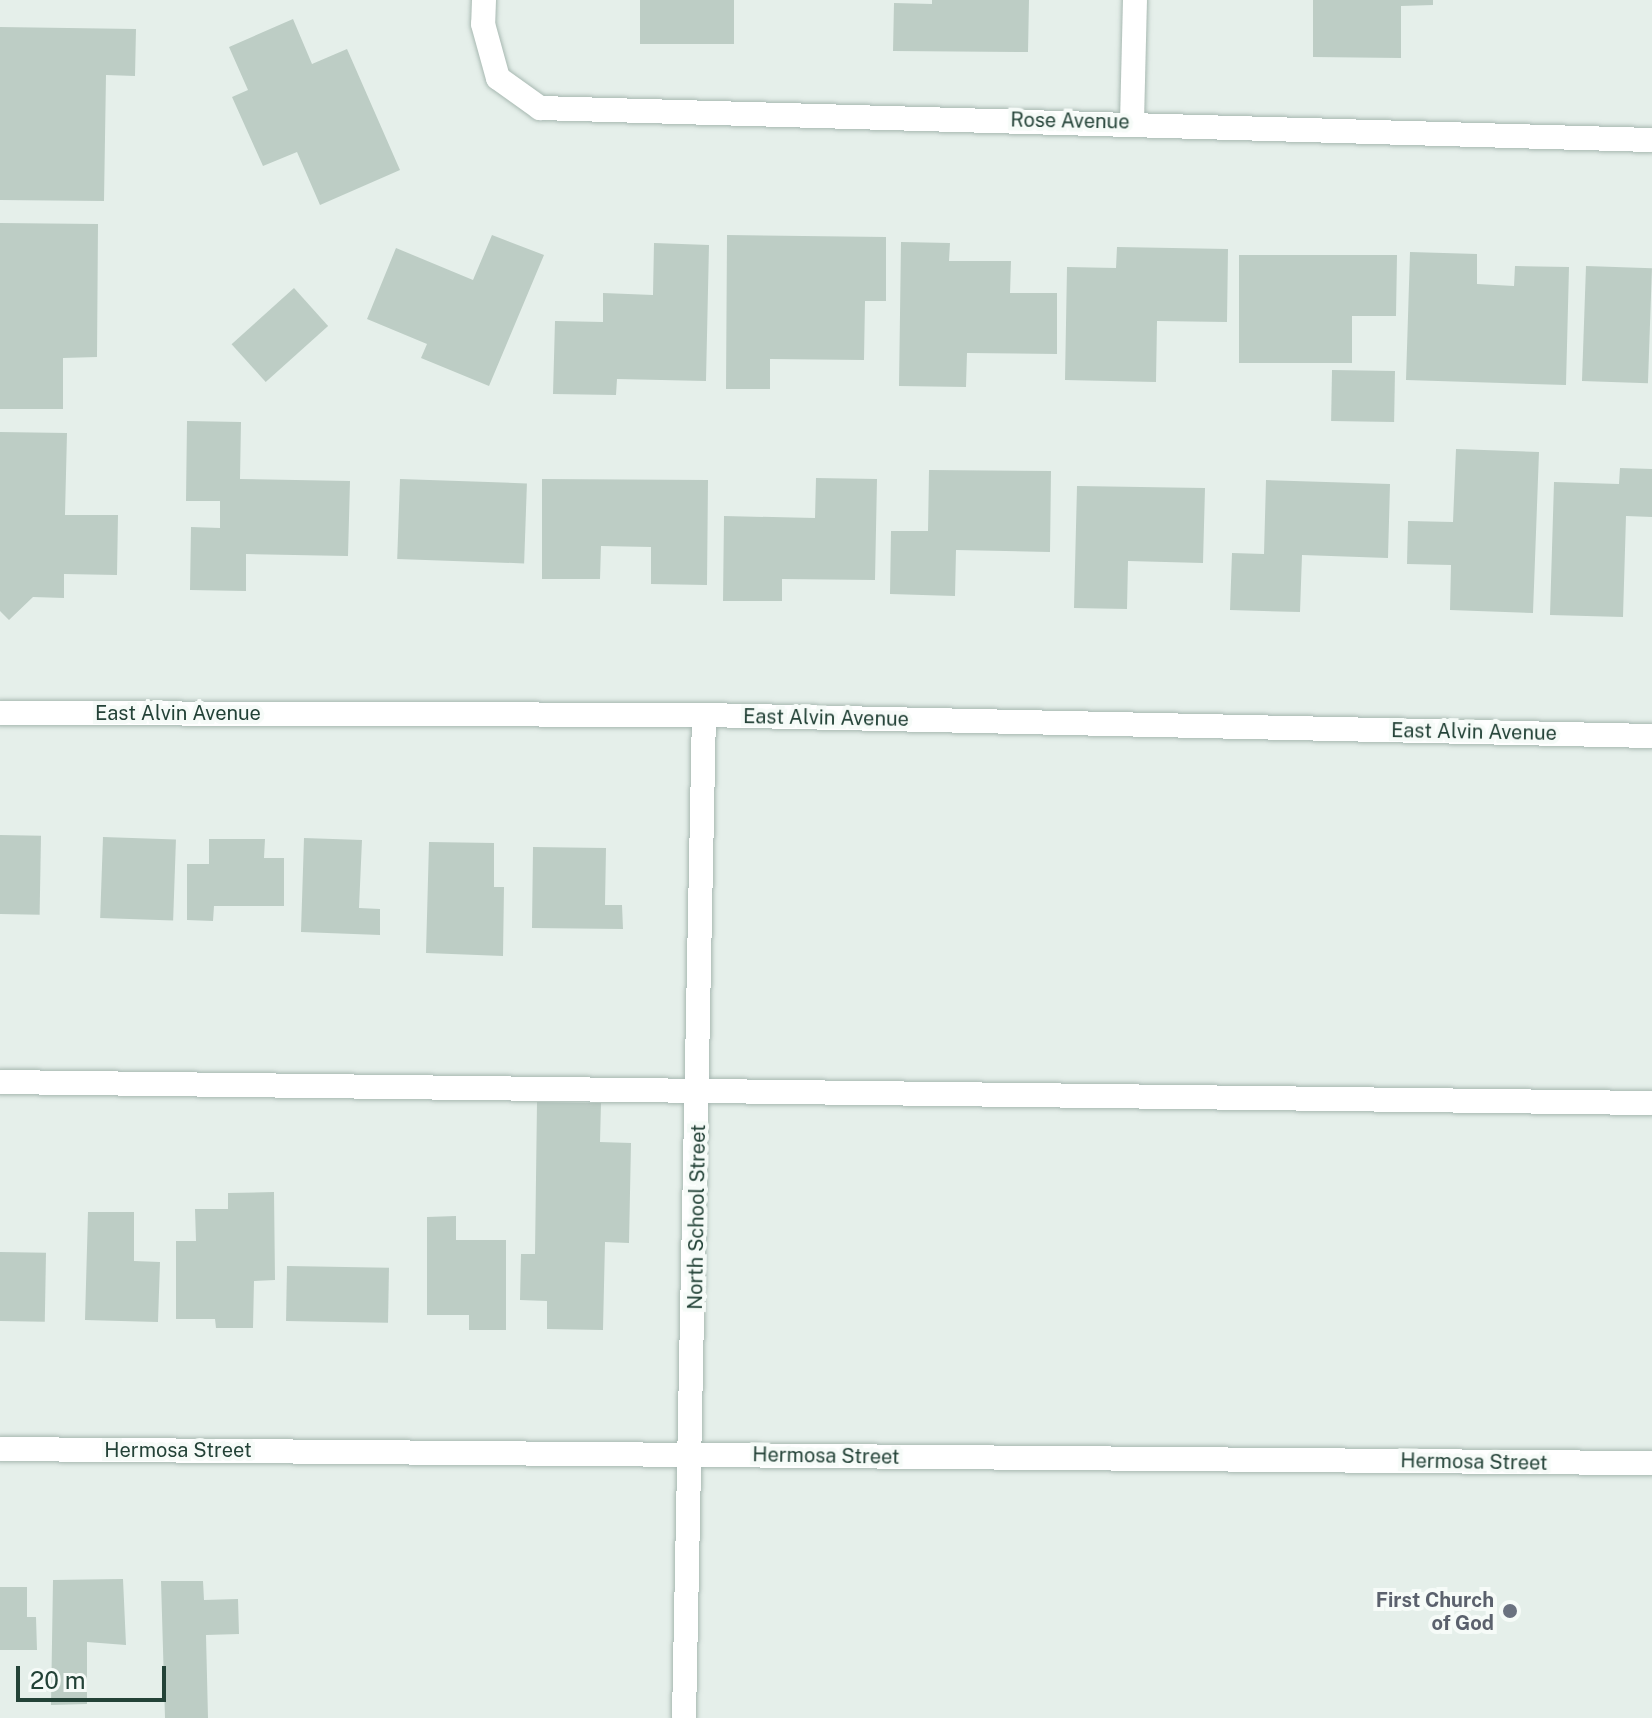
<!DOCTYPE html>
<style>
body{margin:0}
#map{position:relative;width:1652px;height:1718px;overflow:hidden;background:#e5efea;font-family:"Public Sans",sans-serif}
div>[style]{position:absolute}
.building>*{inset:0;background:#bdcdc5;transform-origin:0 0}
.roads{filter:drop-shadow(0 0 2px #a7b8b1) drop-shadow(0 0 2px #a7b8b1)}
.minor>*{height:24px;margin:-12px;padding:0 12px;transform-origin:12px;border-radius:12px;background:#fff}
.dots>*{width:22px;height:22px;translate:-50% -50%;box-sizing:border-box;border:4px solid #f6fbf8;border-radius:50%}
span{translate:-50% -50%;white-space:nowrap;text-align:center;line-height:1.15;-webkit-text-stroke:8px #f6fbf8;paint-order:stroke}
.street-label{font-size:20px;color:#234237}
.worship-label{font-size:20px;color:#5b616d;font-weight:700}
.right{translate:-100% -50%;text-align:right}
.scale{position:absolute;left:16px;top:1666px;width:150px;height:36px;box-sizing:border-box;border:4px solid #234237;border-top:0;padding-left:10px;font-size:24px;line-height:28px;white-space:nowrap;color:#234237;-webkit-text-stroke:6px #f6fbf8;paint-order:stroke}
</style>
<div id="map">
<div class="building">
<i style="left:640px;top:0;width:94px;height:44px"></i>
<i style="clip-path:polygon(932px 0,1029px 0,1028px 52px,893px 51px,894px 3px,932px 4px)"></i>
<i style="clip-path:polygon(1313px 0,1433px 0,1433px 5px,1401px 6px,1401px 58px,1313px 57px)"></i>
<i style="clip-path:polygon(293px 19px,312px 64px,347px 49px,400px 170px,320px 205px,297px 152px,263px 166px,232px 97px,248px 90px,229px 47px)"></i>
<i style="clip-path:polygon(0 27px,136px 29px,135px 76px,106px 75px,104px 201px,0 200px)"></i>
<i style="clip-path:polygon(0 223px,98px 224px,97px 357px,63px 358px,63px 409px,0 409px)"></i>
<i style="clip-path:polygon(492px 235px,544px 255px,489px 386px,421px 358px,427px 344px,367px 319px,396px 248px,473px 280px)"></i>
<i style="clip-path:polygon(727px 235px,886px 237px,886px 301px,865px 301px,864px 360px,770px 359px,770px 389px,726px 389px)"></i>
<i style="clip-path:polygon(901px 242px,950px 243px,949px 261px,1011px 261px,1010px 293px,1057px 293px,1057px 354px,967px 353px,966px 387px,899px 386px)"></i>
<i style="clip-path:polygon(654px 243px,709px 245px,706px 381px,617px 379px,616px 395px,553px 394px,555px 321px,603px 322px,603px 293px,653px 295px)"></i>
<i style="clip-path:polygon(1117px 247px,1228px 249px,1227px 322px,1157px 321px,1156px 382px,1065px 380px,1067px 267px,1116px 268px)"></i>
<i style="clip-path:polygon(1410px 252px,1477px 254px,1477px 284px,1514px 286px,1515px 266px,1569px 267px,1566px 385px,1406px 380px)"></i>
<i style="clip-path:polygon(1239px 255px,1397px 255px,1396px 316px,1352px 316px,1352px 363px,1239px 363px)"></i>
<i style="left:1586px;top:266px;width:66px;height:115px;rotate:2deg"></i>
<i style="left:294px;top:288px;width:51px;height:84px;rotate:48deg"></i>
<i style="left:1332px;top:370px;width:63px;height:51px;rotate:1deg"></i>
<i style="clip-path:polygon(187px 421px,241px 422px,240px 479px,350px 481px,348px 556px,246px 554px,246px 591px,190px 590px,191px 527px,220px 528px,220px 501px,186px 501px)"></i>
<i style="clip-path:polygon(0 432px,67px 433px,65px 515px,118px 515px,117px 575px,64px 574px,64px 598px,33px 597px,9px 620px,0 611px)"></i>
<i style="clip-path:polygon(1456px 449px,1539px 452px,1533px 613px,1450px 610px,1451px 565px,1407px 564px,1408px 521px,1453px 522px)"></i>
<i style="clip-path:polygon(1620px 468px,1652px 469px,1652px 517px,1626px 516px,1623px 617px,1550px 615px,1554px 482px,1619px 484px)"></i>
<i style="clip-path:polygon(929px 470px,1051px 471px,1050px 552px,956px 550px,955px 596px,890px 594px,891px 531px,928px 531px)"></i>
<i style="clip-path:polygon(816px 478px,877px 479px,875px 580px,782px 579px,782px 601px,723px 601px,724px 516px,815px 518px)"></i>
<i style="left:400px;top:479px;width:127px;height:80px;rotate:2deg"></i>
<i style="clip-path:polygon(542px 479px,708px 480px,707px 585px,651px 584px,651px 547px,601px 546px,600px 579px,542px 579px)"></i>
<i style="clip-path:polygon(1266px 480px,1390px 484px,1388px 558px,1302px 555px,1300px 612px,1230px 610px,1232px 553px,1264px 554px)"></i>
<i style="clip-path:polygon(1077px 486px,1205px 488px,1203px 563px,1128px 561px,1127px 609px,1074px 608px)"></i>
<i style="left:0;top:835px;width:41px;height:79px;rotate:1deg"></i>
<i style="left:103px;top:837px;width:73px;height:81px;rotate:2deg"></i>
<i style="clip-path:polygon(304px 838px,362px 840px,359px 908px,380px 909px,380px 935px,301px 932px)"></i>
<i style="clip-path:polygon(209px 839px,265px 839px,264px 858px,284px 858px,284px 906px,214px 906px,213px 921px,187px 920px,187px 864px,209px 864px)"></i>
<i style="clip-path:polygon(429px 842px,494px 843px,494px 887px,504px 887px,503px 956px,426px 953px)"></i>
<i style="clip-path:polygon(533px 847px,606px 848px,605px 905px,622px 905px,623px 929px,532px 928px)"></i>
<i style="clip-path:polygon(537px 1102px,601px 1103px,600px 1142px,631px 1143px,629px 1243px,605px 1242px,603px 1330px,547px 1329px,547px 1301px,520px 1300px,521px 1254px,535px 1254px)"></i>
<i style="clip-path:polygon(274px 1192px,275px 1280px,254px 1281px,253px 1328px,216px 1328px,215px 1319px,176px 1319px,176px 1241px,196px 1241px,195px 1209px,228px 1209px,228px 1193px)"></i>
<i style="clip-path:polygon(88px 1212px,134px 1212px,134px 1261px,160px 1262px,158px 1322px,85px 1320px)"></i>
<i style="clip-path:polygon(456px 1216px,456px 1240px,506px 1240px,506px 1330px,469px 1330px,469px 1315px,427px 1315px,427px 1217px)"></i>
<i style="left:0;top:1252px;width:46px;height:69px;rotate:1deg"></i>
<i style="left:287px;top:1266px;width:102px;height:55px;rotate:1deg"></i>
<i style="clip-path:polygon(123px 1579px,126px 1645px,87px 1642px,87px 1704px,51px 1705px,53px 1580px)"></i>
<i style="clip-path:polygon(161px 1581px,203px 1581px,204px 1600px,238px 1599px,239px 1634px,206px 1635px,208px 1718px,165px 1718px)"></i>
<i style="clip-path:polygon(0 1587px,27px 1587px,27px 1617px,36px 1617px,37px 1650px,0 1650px)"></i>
</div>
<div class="roads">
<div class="minor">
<i style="left:484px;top:0;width:24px;rotate:92deg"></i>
<i style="left:483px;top:24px;width:56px;rotate:74.5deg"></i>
<i style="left:498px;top:78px;width:52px;rotate:35.5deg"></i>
<i style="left:540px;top:108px;width:1112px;rotate:1.65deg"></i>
<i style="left:1132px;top:122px;width:122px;rotate:-88.6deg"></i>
<i style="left:0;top:713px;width:704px;rotate:0.16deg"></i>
<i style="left:704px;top:715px;width:948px;rotate:1.27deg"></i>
<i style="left:0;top:1082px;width:1652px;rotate:0.73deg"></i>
<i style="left:0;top:1449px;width:1652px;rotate:0.49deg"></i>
<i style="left:684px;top:1718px;width:1003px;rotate:-88.86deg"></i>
</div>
</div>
<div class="dots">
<i style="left:1510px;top:1611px;background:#6b7280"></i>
</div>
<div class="street-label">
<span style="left:1070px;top:121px;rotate:1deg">Rose Avenue</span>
<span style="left:178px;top:713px">East Alvin Avenue</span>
<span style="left:826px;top:718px;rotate:1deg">East Alvin Avenue</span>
<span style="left:1474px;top:732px;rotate:1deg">East Alvin Avenue</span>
<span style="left:697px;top:1217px;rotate:-89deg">North School Street</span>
<span style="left:178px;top:1450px">Hermosa Street</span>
<span style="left:826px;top:1456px;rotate:1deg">Hermosa Street</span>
<span style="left:1474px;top:1462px;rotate:1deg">Hermosa Street</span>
</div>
<div class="worship-label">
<span class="right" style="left:1494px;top:1612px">First Church<br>of God</span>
</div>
<div class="scale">20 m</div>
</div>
